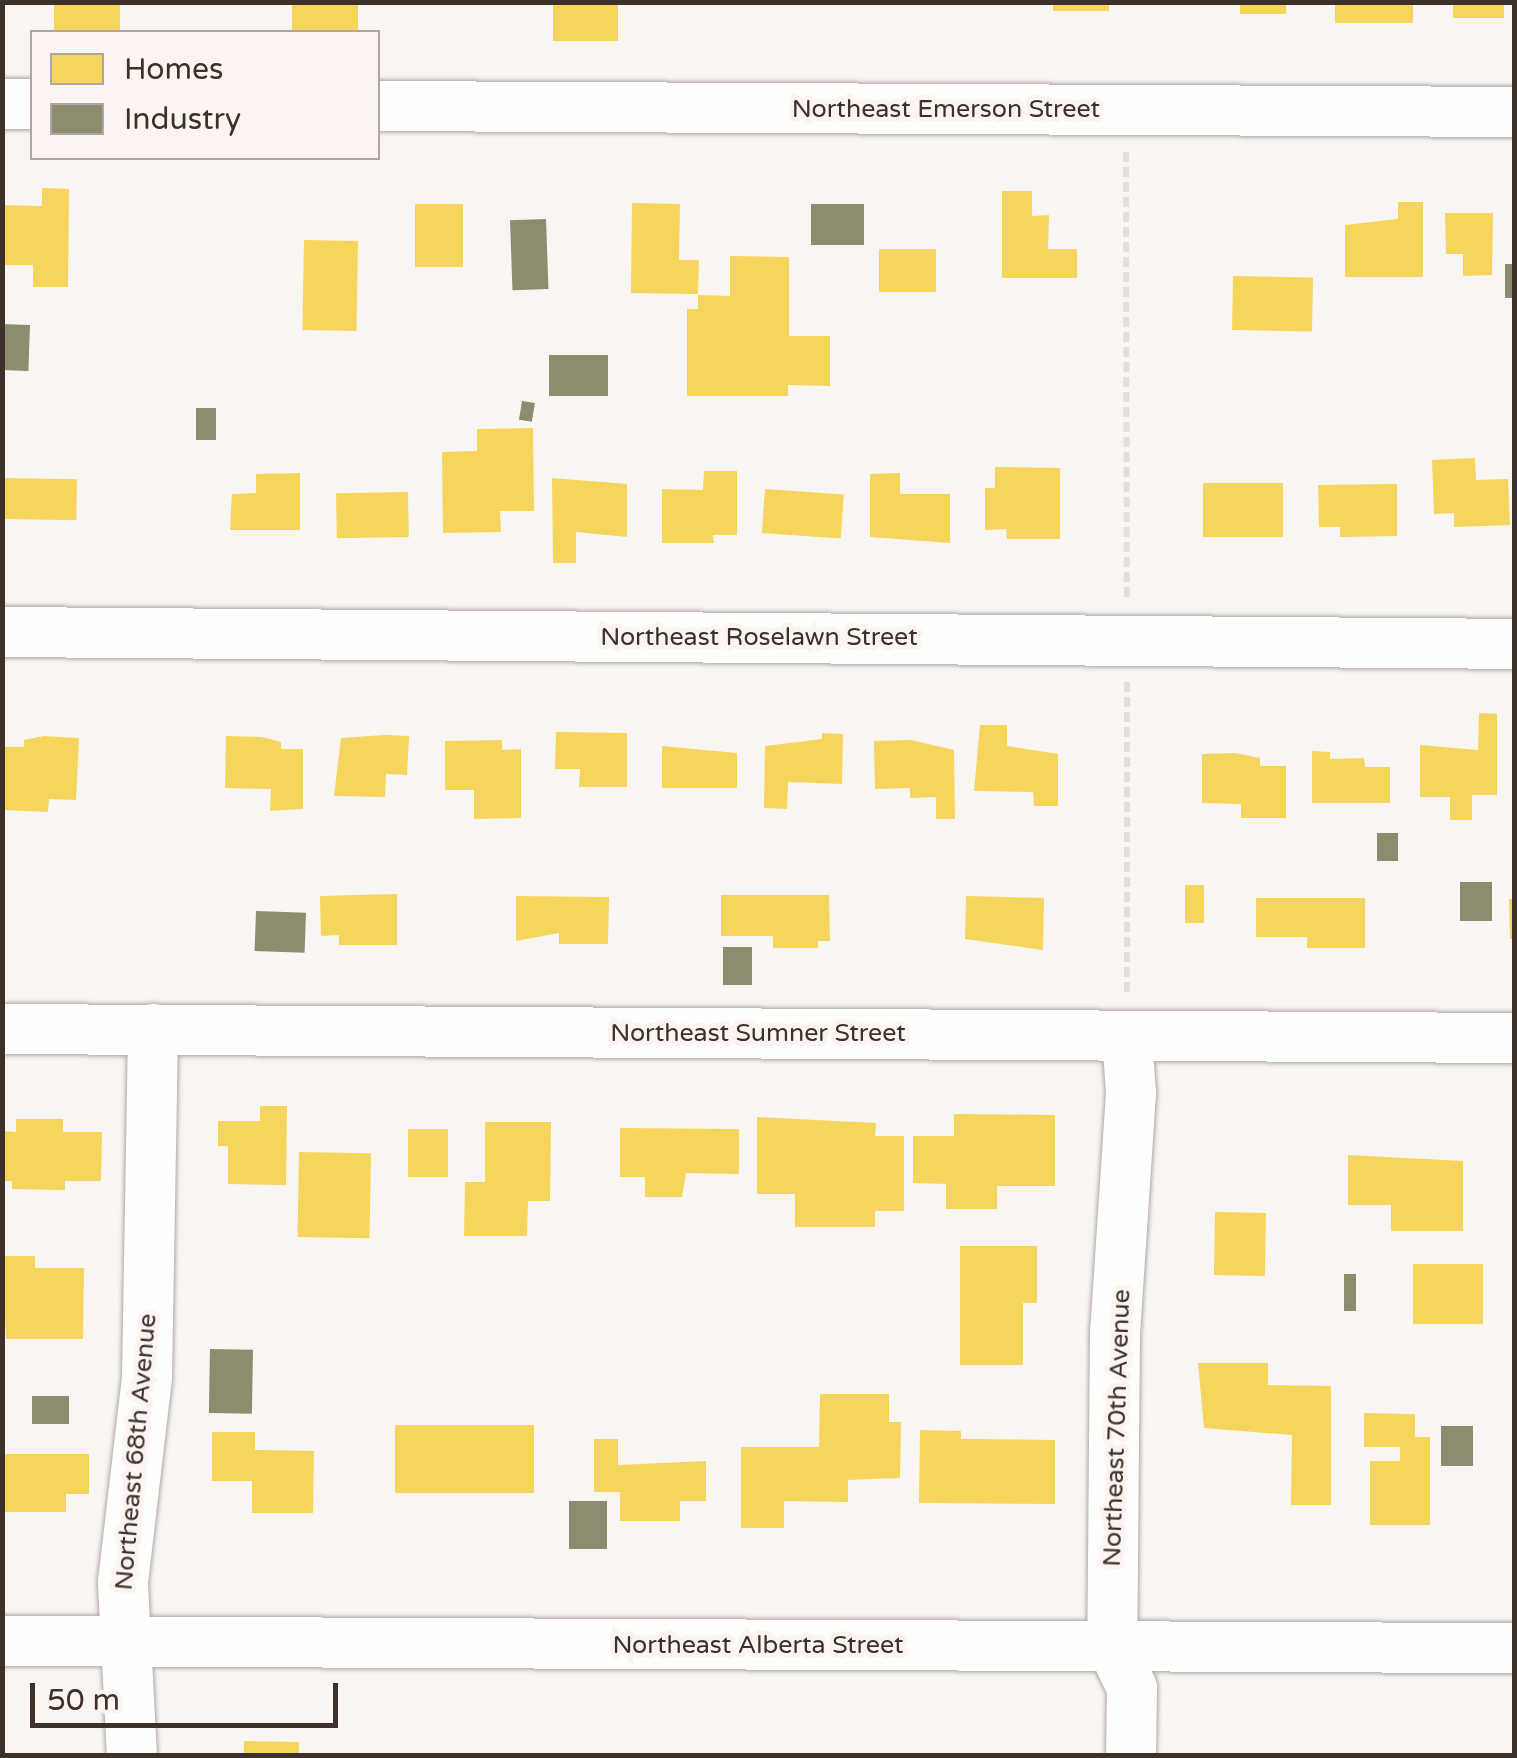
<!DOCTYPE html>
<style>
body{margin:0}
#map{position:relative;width:1517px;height:1758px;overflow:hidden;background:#f9f5f3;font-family:"Varela Round",sans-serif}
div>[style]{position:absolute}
.homes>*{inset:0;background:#f6d55c;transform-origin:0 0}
.industry>*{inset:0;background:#8c8c6e;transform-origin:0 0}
.path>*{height:6px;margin-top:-3px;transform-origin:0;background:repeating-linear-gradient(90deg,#e0dfde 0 10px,transparent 0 15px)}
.roads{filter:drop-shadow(0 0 2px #b0a9a5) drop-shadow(0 0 2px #b0a9a5)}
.minor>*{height:50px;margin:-25px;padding:0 25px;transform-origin:25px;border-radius:25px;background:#fefefd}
span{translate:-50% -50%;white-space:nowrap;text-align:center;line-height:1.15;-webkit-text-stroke:10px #fbf4f1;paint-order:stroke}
.street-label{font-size:25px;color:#3e312a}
.frame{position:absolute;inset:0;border:5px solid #3e312a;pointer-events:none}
.legend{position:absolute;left:30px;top:30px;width:350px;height:130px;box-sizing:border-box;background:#fbf4f1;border:2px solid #afa6a1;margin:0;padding:12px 18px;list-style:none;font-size:30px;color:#3e312a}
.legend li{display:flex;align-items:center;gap:20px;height:50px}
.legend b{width:50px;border:2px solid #afa6a1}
.scale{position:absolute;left:30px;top:1683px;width:308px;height:45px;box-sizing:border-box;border:5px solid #3e312a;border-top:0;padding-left:12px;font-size:30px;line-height:35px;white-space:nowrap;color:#3e312a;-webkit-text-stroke:8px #fbf4f1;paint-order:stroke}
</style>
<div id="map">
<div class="homes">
<i style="left:54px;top:2px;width:66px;height:30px"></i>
<i style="left:292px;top:2px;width:66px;height:30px"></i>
<i style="left:553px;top:2px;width:65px;height:39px"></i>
<i style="left:1053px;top:2px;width:56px;height:9px"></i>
<i style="left:1240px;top:2px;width:46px;height:12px"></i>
<i style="left:1335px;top:2px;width:78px;height:21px"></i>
<i style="left:1453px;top:2px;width:51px;height:16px"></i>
<i style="clip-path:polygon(42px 188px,69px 189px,68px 287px,33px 287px,33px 265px,2px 265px,2px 205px,42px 206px)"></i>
<i style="clip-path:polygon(1002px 191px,1032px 191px,1032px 216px,1049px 215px,1048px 249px,1077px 249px,1077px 278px,1002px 278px)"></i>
<i style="clip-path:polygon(1398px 202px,1423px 202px,1423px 277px,1345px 277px,1345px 225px,1398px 219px)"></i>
<i style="clip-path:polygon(632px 203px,680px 204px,679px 260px,699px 260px,698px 294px,631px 293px)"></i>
<i style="left:415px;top:204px;width:48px;height:63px"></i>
<i style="clip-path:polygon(1445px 213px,1493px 213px,1492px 275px,1463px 276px,1463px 254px,1446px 254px)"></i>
<i style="left:304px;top:240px;width:54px;height:90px;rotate:1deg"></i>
<i style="left:879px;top:249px;width:57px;height:43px"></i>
<i style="clip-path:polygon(730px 256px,789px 257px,789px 336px,830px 336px,830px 386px,788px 385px,788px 396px,687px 396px,687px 309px,698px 309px,698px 295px,730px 296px)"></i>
<i style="left:1233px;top:276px;width:80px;height:54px;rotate:1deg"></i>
<i style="clip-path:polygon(533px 428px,534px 511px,500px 511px,501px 532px,443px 533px,442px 452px,477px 451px,477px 429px)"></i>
<i style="clip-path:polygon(1475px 458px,1476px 480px,1508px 479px,1510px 525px,1454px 527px,1454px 513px,1434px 514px,1432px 460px)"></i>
<i style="clip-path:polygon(995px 467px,1060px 468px,1060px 539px,1007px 539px,1006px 529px,985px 530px,985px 488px,995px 488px)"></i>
<i style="clip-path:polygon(704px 471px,737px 471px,737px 535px,713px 535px,714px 543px,662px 543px,662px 489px,703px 490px)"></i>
<i style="clip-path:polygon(300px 473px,300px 530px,230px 530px,232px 494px,256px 493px,256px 474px)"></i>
<i style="clip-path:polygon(900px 473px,900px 494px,950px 494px,950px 543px,870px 537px,870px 474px)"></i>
<i style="left:4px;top:478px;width:73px;height:41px;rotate:1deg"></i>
<i style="clip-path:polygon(552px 478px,627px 484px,627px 537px,576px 532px,576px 563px,553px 563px)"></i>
<i style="left:1203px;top:483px;width:80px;height:54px"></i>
<i style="clip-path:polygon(1397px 484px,1397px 536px,1340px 537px,1340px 527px,1319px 527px,1318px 485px)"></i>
<i style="left:765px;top:489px;width:79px;height:44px;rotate:4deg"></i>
<i style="left:408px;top:492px;width:45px;height:72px;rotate:89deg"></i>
<i style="clip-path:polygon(1479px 713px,1497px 714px,1497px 795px,1472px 795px,1472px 820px,1450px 820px,1450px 797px,1420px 797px,1420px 745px,1478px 750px)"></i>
<i style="clip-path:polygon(980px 725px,1007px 725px,1007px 746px,1058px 754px,1058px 806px,1034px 806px,1033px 792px,974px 791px)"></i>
<i style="clip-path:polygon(556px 732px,627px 733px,627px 787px,579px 787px,580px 769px,555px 769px)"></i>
<i style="clip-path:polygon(822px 733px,843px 734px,842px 784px,788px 782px,787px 809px,764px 808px,765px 746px,822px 739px)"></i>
<i style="clip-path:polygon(384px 735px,409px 736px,407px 775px,386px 774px,385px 797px,334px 796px,341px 738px)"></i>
<i style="clip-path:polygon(44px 736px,79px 738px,76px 800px,49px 799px,48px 812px,2px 810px,2px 747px,24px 747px,24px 740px)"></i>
<i style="clip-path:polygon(226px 736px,262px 737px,281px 742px,281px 749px,303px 749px,303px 809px,270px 811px,271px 789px,225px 788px)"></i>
<i style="clip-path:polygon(502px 740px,502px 750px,521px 749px,521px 818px,474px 819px,474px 790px,445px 790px,445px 741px)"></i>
<i style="clip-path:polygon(911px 740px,954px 750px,955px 819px,936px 819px,936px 797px,910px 798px,910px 788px,875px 789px,874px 741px)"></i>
<i style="clip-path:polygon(662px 746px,737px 753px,737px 788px,662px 788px)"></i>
<i style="clip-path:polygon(1312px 751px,1330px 752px,1330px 759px,1364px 758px,1365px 767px,1390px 767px,1390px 803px,1312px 803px)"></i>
<i style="clip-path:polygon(1235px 753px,1260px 758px,1260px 766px,1286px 766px,1286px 818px,1241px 818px,1241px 804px,1202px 803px,1202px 754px)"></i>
<i style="left:1185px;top:885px;width:19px;height:38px"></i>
<i style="clip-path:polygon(397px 894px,397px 945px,339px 945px,339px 935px,321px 936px,320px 896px)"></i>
<i style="clip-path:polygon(721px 895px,829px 895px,830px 941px,818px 941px,818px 948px,773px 948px,773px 936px,721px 936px)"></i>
<i style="clip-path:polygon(516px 896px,609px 897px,608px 944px,559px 944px,559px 933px,516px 941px)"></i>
<i style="clip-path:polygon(966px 896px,1044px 898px,1043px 950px,965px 939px)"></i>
<i style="clip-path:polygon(1256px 898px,1365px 898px,1365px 948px,1307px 948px,1307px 937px,1256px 937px)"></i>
<i style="clip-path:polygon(1509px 899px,1514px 899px,1514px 939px,1510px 939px)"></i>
<i style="clip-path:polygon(260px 1106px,287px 1106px,286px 1185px,228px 1184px,228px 1146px,218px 1146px,218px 1121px,260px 1121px)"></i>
<i style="clip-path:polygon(954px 1114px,1055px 1115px,1055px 1186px,997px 1186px,997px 1209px,946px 1209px,946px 1184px,913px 1183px,913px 1136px,954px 1136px)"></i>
<i style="clip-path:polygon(757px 1117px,876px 1123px,875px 1136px,904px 1136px,904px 1211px,875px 1211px,875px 1227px,795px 1227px,795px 1194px,757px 1194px)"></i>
<i style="clip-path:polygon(16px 1119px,63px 1119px,63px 1132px,102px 1132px,101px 1181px,65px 1181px,65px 1190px,12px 1189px,12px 1181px,2px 1181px,2px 1131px,16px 1132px)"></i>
<i style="clip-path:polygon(485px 1122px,551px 1122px,550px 1201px,528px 1201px,527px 1236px,464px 1236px,465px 1182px,485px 1182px)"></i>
<i style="clip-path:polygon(620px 1128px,739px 1129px,739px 1174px,686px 1173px,682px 1197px,645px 1197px,645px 1177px,620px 1177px)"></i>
<i style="left:408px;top:1129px;width:40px;height:48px"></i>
<i style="left:299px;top:1152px;width:72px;height:85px;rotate:1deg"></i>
<i style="clip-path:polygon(1348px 1155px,1463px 1161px,1463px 1231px,1391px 1231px,1391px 1205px,1348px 1205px)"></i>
<i style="left:1215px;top:1212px;width:51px;height:63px;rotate:1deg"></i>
<i style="clip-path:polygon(960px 1246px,1037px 1246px,1037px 1303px,1023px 1303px,1023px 1365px,960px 1365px)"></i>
<i style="clip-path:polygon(2px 1256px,35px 1256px,35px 1268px,84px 1268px,83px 1339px,6px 1339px)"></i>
<i style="left:1413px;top:1264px;width:70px;height:60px"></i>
<i style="clip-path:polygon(1198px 1363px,1268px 1363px,1268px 1385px,1331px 1386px,1331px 1505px,1291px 1505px,1292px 1435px,1204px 1428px)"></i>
<i style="clip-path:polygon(820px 1394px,889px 1394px,889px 1422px,901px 1422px,900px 1478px,848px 1480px,848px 1502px,784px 1501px,784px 1528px,741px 1528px,741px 1447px,819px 1447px)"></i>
<i style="clip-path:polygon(1364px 1413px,1415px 1414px,1415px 1437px,1430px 1437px,1430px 1525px,1370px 1525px,1370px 1461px,1400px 1461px,1400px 1447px,1364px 1447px)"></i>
<i style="left:395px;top:1425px;width:139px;height:68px"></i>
<i style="clip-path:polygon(920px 1430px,961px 1431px,961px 1439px,1055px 1440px,1055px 1504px,919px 1503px)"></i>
<i style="clip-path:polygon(212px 1432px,255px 1432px,255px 1450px,314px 1451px,313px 1513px,252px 1513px,252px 1481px,212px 1481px)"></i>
<i style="clip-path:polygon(594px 1439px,618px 1439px,618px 1465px,706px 1461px,706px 1501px,680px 1501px,680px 1521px,620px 1521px,620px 1492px,594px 1492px)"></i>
<i style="clip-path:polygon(2px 1454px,89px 1454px,89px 1494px,66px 1494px,66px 1512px,4px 1512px)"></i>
<i style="left:244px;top:1741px;width:55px;height:15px;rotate:1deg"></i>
</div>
<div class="industry">
<i style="left:811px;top:204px;width:53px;height:41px"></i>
<i style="left:546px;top:219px;width:70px;height:36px;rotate:88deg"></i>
<i style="left:1505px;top:264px;width:9px;height:34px"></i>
<i style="left:2px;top:324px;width:28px;height:46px;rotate:2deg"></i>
<i style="left:549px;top:355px;width:59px;height:41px"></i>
<i style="left:522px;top:401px;width:13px;height:19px;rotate:9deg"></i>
<i style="left:196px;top:408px;width:20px;height:32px"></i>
<i style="left:1377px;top:833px;width:21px;height:28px"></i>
<i style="left:1460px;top:882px;width:32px;height:39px"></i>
<i style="left:256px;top:911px;width:50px;height:40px;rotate:2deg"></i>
<i style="left:723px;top:947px;width:29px;height:38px"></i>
<i style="left:1344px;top:1274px;width:12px;height:37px"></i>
<i style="left:210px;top:1349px;width:43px;height:64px;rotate:1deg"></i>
<i style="left:32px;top:1396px;width:37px;height:28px"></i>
<i style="left:1441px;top:1426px;width:32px;height:40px"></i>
<i style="left:569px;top:1501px;width:38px;height:48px"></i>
</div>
<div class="path">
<i style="left:1126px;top:152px;width:448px;rotate:89.9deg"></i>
<i style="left:1127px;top:682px;width:313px;rotate:90deg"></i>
</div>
<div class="roads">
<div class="minor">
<i style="left:2px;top:104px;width:30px"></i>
<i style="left:378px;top:106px;width:1136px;rotate:0.3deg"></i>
<i style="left:2px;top:632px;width:1512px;rotate:0.45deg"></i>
<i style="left:2px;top:1029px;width:1512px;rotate:0.34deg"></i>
<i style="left:1127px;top:1036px;width:57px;rotate:86deg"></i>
<i style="left:1131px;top:1093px;width:239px;rotate:93.8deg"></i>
<i style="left:1115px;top:1331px;width:315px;rotate:90.5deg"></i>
<i style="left:1112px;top:1646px;width:47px;rotate:64.5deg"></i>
<i style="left:1132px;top:1688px;width:68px;rotate:90.8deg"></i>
<i style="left:2px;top:1641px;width:1512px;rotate:0.27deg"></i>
<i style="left:132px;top:1756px;width:174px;rotate:-93deg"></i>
<i style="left:123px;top:1582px;width:206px;rotate:-83.3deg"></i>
<i style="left:147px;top:1377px;width:348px;rotate:-89deg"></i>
</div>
</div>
<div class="street-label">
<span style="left:946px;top:109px">Northeast Emerson Street</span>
<span style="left:759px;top:637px">Northeast Roselawn Street</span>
<span style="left:758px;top:1033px">Northeast Sumner Street</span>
<span style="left:1117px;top:1428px;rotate:-88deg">Northeast 70th Avenue</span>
<span style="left:136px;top:1452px;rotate:-85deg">Northeast 68th Avenue</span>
<span style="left:758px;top:1645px">Northeast Alberta Street</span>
</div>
<div class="frame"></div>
<ul class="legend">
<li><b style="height:28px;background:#f6d55c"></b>Homes</li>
<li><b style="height:28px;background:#8c8c6e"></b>Industry</li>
</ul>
<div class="scale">50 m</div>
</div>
